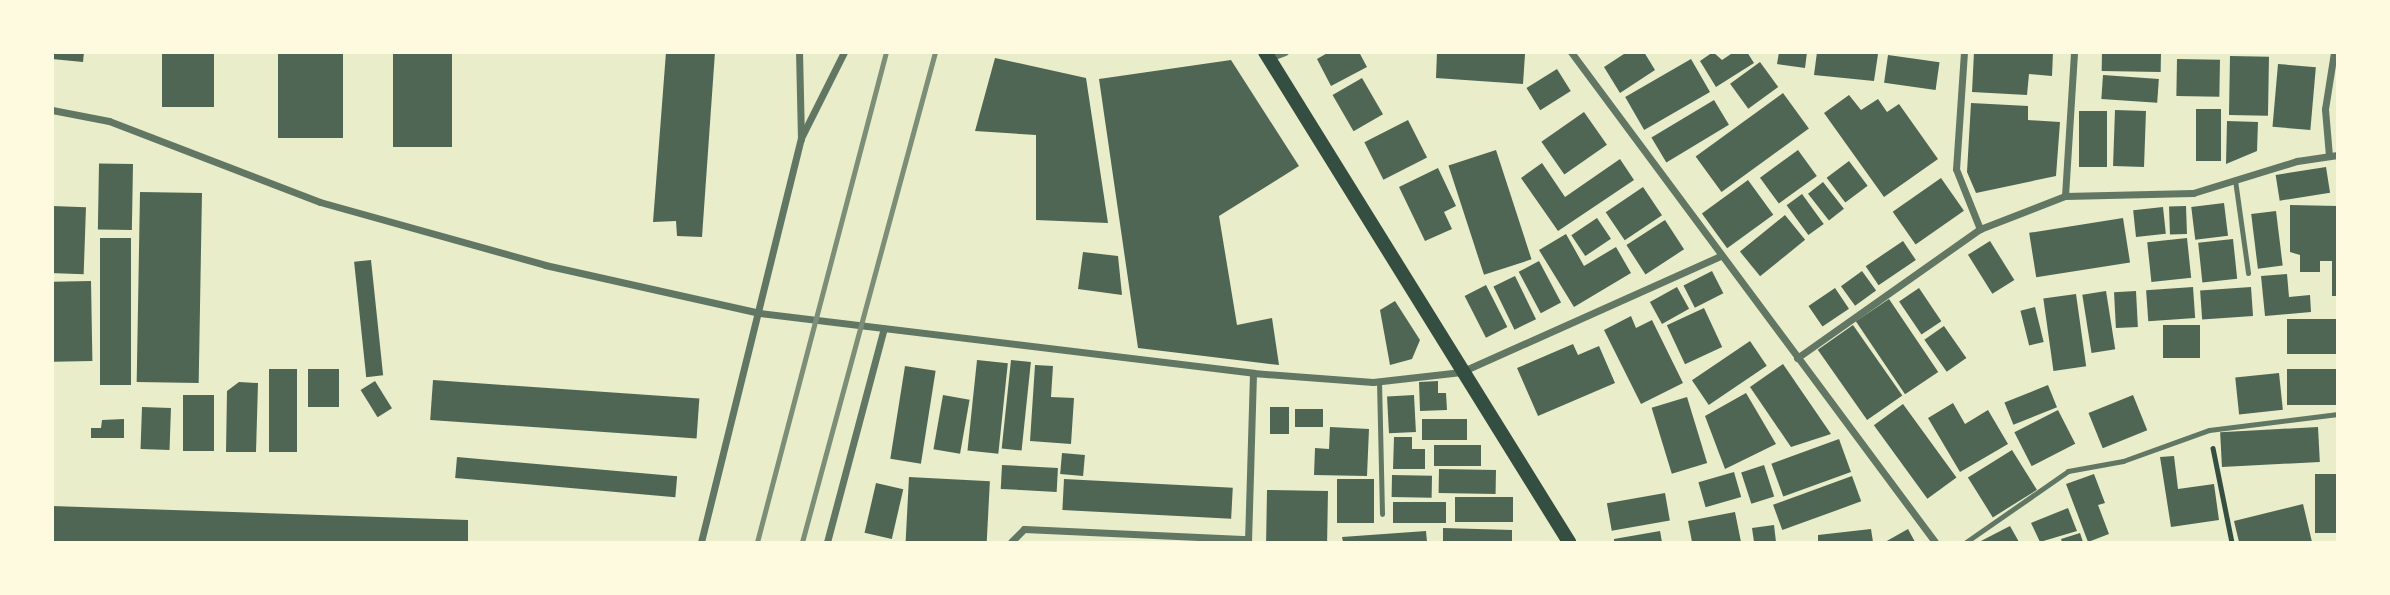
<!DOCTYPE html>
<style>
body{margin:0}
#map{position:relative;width:2390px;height:595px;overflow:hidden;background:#e9edc9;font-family:"Exo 2",sans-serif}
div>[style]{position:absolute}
.building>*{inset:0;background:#4f6655;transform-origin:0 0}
.path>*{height:4.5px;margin:-2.25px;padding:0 2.25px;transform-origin:2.25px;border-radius:2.25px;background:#344e41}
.service>*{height:5px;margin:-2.5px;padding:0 2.5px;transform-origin:2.5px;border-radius:2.5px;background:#617663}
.minor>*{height:7px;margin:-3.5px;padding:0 3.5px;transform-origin:3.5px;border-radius:3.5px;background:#617663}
.secondary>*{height:14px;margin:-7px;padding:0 7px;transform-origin:7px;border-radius:7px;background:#344e41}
.rail>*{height:5px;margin:-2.5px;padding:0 2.5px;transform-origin:2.5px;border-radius:2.5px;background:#7c8e77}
span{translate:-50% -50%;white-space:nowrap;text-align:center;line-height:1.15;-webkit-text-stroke:5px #fefae0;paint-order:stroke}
.frame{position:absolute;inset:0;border:54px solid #fefae0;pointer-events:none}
</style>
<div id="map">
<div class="building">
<i style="clip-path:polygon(52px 52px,84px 52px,83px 62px,52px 59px)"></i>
<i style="left:162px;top:52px;width:52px;height:55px"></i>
<i style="left:278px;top:52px;width:65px;height:86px"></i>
<i style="left:393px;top:52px;width:59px;height:95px"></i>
<i style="clip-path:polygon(666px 52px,715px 52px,702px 237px,677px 236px,676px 221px,653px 222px)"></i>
<i style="clip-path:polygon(1329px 52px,1359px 52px,1367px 67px,1331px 86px,1317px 59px)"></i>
<i style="clip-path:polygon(1437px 52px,1525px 54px,1523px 84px,1436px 78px)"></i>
<i style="clip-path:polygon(1627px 52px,1644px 52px,1655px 70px,1620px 93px,1604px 67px)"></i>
<i style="clip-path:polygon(1713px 52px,1722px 60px,1734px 52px,1747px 52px,1754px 63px,1716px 87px,1700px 61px)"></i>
<i style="clip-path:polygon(1779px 52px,1807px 52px,1805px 68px,1777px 64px)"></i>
<i style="clip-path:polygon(1817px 52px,1878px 54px,1874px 81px,1814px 75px)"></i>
<i style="clip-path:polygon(1974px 52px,2053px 52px,2052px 76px,2029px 74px,2027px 95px,1972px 92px)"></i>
<i style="left:2102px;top:52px;width:59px;height:19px;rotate:1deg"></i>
<i style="left:1888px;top:55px;width:52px;height:28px;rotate:8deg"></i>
<i style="left:2230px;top:56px;width:39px;height:59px;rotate:1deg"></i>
<i style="clip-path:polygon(995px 58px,1086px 78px,1108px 223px,1036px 220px,1036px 135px,975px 131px)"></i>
<i style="left:1691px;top:59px;width:38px;height:76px;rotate:60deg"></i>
<i style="left:2177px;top:59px;width:43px;height:37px;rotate:1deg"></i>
<i style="clip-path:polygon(1231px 60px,1299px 166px,1219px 216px,1237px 325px,1272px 318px,1279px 365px,1138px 348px,1099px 79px)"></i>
<i style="left:1760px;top:62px;width:31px;height:37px;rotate:54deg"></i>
<i style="left:2278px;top:64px;width:38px;height:63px;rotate:5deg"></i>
<i style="left:1557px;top:69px;width:26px;height:36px;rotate:58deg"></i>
<i style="left:2103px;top:75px;width:56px;height:24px;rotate:4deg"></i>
<i style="left:1362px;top:78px;width:42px;height:34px;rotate:60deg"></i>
<i style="left:1783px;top:93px;width:44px;height:108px;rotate:54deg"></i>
<i style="clip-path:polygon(1849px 95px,1861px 110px,1878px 99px,1887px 112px,1899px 104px,1938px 159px,1884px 197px,1824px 113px)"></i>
<i style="left:1714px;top:100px;width:29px;height:73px;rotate:59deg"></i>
<i style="clip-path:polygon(1971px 103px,2028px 106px,2028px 120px,2060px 122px,2056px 176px,1976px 193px,1967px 172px)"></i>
<i style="left:2196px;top:109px;width:25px;height:52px"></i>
<i style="left:2115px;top:110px;width:31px;height:56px;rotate:2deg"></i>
<i style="left:2079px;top:111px;width:28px;height:56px"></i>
<i style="left:1584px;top:112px;width:40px;height:52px;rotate:55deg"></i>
<i style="left:1408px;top:120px;width:42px;height:49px;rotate:63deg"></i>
<i style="clip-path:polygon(2227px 121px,2258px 122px,2257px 151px,2226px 164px)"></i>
<i style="left:1496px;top:150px;width:115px;height:50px;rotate:72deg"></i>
<i style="left:1798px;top:150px;width:32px;height:47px;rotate:54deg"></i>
<i style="clip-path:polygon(1620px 159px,1634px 180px,1558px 231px,1521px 178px,1542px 163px,1565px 197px)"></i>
<i style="left:1849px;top:161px;width:31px;height:28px;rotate:53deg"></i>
<i style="left:133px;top:164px;width:66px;height:34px;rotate:91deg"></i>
<i style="left:2326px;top:167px;width:26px;height:51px;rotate:81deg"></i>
<i style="clip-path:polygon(1438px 168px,1456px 206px,1444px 212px,1452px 229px,1425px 241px,1399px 187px)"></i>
<i style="left:1941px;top:178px;width:40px;height:59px;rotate:55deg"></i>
<i style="left:1748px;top:180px;width:43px;height:57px;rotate:54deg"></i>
<i style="left:1823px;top:182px;width:34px;height:19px;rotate:52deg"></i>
<i style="left:1643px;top:187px;width:34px;height:45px;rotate:56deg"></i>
<i style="left:140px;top:192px;width:62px;height:190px;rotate:1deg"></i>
<i style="left:1802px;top:194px;width:37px;height:19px;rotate:54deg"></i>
<i style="left:2224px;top:203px;width:33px;height:33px;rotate:83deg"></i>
<i style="clip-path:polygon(2290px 205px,2338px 206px,2338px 296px,2332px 296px,2332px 261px,2320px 261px,2320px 272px,2300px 272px,2300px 255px,2290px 252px)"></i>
<i style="left:52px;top:206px;width:34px;height:67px;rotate:2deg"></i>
<i style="left:2186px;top:206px;width:28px;height:17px;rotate:88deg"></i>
<i style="left:2163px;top:207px;width:27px;height:30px;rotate:84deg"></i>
<i style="left:2276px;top:211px;width:55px;height:25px;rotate:83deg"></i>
<i style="left:1785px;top:215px;width:32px;height:58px;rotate:51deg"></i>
<i style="left:1597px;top:218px;width:25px;height:31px;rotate:56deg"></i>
<i style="left:2123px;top:218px;width:45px;height:95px;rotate:81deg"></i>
<i style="left:1665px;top:220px;width:35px;height:46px;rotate:57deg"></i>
<i style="clip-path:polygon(1566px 234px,1584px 266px,1616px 247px,1631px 273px,1574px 307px,1539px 250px)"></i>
<i style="left:100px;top:238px;width:31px;height:147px"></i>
<i style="left:2187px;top:238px;width:40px;height:40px;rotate:84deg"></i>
<i style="left:2233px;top:239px;width:40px;height:35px;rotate:84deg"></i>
<i style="left:1903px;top:241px;width:23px;height:45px;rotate:56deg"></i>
<i style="left:1990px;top:241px;width:46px;height:26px;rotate:58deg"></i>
<i style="clip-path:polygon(1083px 252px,1118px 256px,1122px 295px,1078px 289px)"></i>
<i style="left:371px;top:260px;width:116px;height:17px;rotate:84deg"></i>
<i style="left:1539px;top:261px;width:47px;height:23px;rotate:62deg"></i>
<i style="left:1712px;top:271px;width:25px;height:32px;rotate:63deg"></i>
<i style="left:1862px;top:271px;width:24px;height:26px;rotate:54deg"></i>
<i style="clip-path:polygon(2287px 274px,2289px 297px,2310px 295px,2311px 312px,2265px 316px,2261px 276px)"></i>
<i style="left:1515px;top:276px;width:48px;height:24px;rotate:64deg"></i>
<i style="left:91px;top:281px;width:80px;height:39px;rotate:89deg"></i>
<i style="left:1486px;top:285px;width:47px;height:24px;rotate:63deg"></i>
<i style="left:1677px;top:287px;width:25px;height:31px;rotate:61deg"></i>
<i style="left:2193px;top:287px;width:31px;height:47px;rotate:86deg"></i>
<i style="left:2251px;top:287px;width:29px;height:51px;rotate:86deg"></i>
<i style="left:1835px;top:288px;width:25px;height:32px;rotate:56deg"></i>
<i style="left:1919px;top:288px;width:40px;height:24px;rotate:56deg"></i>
<i style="left:2106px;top:291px;width:59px;height:24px;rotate:81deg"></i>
<i style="left:2136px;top:291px;width:36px;height:22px;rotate:87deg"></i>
<i style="left:2076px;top:294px;width:73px;height:33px;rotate:82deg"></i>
<i style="left:1889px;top:299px;width:88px;height:40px;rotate:56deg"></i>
<i style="clip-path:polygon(1395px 301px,1420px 340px,1412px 359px,1390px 365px,1380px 310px)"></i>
<i style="left:2035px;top:307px;width:36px;height:15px;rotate:76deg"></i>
<i style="left:1704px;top:308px;width:43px;height:41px;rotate:65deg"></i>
<i style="clip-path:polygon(1631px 316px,1636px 328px,1652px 320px,1683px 383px,1641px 404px,1604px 330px)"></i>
<i style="left:2338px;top:319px;width:35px;height:51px;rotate:90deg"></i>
<i style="left:1853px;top:325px;width:86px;height:43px;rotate:55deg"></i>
<i style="left:2200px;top:325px;width:33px;height:37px;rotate:90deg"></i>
<i style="left:1944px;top:326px;width:39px;height:24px;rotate:55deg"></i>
<i style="left:1750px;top:341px;width:30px;height:70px;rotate:56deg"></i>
<i style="clip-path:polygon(1573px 344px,1578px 355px,1599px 346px,1615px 383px,1538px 416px,1517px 368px)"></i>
<i style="left:977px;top:360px;width:31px;height:91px;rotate:6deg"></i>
<i style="left:1011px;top:360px;width:20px;height:89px;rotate:6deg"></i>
<i style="clip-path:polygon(1783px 364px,1831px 434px,1791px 447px,1750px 387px)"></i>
<i style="clip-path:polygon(1035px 365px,1053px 366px,1051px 397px,1074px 398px,1071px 444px,1030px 441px)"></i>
<i style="left:905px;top:366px;width:31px;height:94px;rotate:9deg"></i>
<i style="left:269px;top:369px;width:28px;height:83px"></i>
<i style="left:308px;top:369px;width:31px;height:38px"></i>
<i style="left:2338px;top:369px;width:36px;height:51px;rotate:90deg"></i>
<i style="left:2279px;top:373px;width:37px;height:44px;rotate:84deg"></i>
<i style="left:433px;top:380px;width:267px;height:40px;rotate:4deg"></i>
<i style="left:375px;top:381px;width:32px;height:17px;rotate:58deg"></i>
<i style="clip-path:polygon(1438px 381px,1438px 393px,1446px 393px,1447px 410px,1420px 411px,1419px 382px)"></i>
<i style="clip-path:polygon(239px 382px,258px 383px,256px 452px,226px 452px,227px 391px)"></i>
<i style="left:2048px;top:385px;width:24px;height:47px;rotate:68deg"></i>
<i style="clip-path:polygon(1746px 393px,1776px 444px,1725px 469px,1705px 416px)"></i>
<i style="left:183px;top:395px;width:31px;height:56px"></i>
<i style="left:943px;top:395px;width:27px;height:55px;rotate:10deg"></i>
<i style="left:1414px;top:395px;width:37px;height:27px;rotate:87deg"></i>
<i style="left:2133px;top:395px;width:38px;height:48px;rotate:68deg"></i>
<i style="left:1687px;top:397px;width:69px;height:37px;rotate:73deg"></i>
<i style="clip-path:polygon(1953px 403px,1965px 424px,1988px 410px,2008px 444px,1960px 472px,1928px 418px)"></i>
<i style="left:1903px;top:404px;width:91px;height:36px;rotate:54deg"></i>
<i style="left:142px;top:407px;width:29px;height:42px;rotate:2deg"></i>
<i style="left:1270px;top:407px;width:19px;height:27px"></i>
<i style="left:1295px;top:409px;width:28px;height:18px"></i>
<i style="left:2058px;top:410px;width:38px;height:49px;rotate:63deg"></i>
<i style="clip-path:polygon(124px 419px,124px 438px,91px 438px,91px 428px,101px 428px,102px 420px)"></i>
<i style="left:1467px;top:419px;width:21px;height:45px;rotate:90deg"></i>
<i style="clip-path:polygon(1330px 427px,1369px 429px,1367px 476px,1314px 475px,1315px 448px,1329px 449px)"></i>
<i style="left:2318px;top:427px;width:35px;height:98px;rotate:87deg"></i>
<i style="clip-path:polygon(1394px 437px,1412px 437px,1412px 449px,1425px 449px,1425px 469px,1393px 469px)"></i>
<i style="left:1839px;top:439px;width:35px;height:72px;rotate:70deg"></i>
<i style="left:1481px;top:445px;width:21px;height:47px;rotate:90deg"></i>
<i style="left:2012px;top:450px;width:47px;height:52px;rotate:58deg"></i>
<i style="left:1062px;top:453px;width:23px;height:21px;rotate:5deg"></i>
<i style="clip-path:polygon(2174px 456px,2178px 489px,2214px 484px,2219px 520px,2171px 527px,2160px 457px)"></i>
<i style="left:457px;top:457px;width:221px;height:21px;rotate:5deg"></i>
<i style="left:1002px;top:465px;width:56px;height:24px;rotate:3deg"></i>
<i style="left:1764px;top:465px;width:33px;height:24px;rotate:72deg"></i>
<i style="left:1439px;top:469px;width:57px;height:24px;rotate:1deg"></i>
<i style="left:1734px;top:472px;width:26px;height:37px;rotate:74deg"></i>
<i style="clip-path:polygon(2094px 474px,2105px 503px,2098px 505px,2109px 534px,2088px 542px,2066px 484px)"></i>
<i style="left:2315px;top:474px;width:23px;height:59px"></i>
<i style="left:1392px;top:475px;width:40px;height:22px;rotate:1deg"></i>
<i style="left:1852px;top:476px;width:27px;height:84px;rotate:70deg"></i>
<i style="left:909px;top:477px;width:81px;height:65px;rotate:3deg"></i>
<i style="left:1064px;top:479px;width:169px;height:31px;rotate:3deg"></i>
<i style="left:1337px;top:479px;width:37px;height:44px"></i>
<i style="left:876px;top:483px;width:28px;height:51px;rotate:13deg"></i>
<i style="left:1267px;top:490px;width:61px;height:52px;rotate:1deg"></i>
<i style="left:1665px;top:493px;width:28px;height:59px;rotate:80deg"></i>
<i style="left:1455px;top:497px;width:58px;height:25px"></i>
<i style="left:1393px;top:502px;width:53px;height:21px"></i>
<i style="clip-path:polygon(2303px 504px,2312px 542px,2239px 542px,2234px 521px)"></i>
<i style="clip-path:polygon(52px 506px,468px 520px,468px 542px,52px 542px)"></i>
<i style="clip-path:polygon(2068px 508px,2077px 531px,2040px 542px,2031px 523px)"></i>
<i style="clip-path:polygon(1735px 512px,1741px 542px,1692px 542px,1688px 521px)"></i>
<i style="clip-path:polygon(1774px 525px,1776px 542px,1754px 542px,1752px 528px)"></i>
<i style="clip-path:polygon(2010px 526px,2019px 542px,1979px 542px)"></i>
<i style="clip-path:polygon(1443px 528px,1512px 530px,1512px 542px,1443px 542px)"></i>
<i style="clip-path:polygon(1871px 529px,1873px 542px,1818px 542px,1818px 535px)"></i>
<i style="clip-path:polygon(1908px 529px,1915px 542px,1885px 542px)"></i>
<i style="clip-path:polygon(1426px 531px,1427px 542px,1343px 542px,1342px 537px)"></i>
<i style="clip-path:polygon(1660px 531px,1662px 542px,1614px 542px,1614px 539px)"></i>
<i style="clip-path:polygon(2080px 533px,2083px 542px,2062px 542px,2061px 539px)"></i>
</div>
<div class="path">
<i style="left:2213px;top:448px;width:96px;rotate:78.6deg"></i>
</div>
<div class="service">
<i style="left:2235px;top:180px;width:94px;rotate:82deg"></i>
<i style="left:1379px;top:381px;width:133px;rotate:88.7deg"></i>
<i style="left:1966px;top:542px;width:124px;rotate:-34.8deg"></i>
<i style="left:2068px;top:471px;width:56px;rotate:-10.3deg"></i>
<i style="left:2123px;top:461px;width:91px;rotate:-19.8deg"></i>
<i style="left:2209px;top:430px;width:130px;rotate:-7.1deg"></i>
</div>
<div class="minor">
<i style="left:1571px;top:52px;width:610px;rotate:53.39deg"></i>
<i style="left:1964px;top:52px;width:117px;rotate:93.9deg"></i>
<i style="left:1956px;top:169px;width:65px;rotate:68.2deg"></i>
<i style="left:1269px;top:58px;width:17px;rotate:-21deg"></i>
<i style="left:52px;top:110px;width:58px;rotate:10.9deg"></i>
<i style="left:109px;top:121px;width:226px;rotate:21deg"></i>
<i style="left:320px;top:202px;width:234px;rotate:15.6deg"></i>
<i style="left:545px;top:265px;width:220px;rotate:12.6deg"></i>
<i style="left:760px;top:313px;width:497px;rotate:6.9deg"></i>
<i style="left:1253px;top:373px;width:120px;rotate:4.3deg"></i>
<i style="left:1373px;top:382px;width:89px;rotate:-6.5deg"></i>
<i style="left:1461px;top:372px;width:284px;rotate:-24.1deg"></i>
<i style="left:801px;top:138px;width:96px;rotate:-63.4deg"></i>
<i style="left:2329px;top:156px;width:47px;rotate:-94.9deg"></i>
<i style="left:2325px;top:109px;width:58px;rotate:-81deg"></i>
<i style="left:2065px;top:196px;width:144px;rotate:-86.4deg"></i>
<i style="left:1797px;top:358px;width:224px;rotate:-35.2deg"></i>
<i style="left:1980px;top:229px;width:91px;rotate:-21.2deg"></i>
<i style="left:2065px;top:196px;width:128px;rotate:-1.3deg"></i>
<i style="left:2193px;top:193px;width:109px;rotate:-17.1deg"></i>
<i style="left:2297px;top:161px;width:41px;rotate:-8.3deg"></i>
<i style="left:701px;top:542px;width:415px;rotate:-76.1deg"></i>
<i style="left:801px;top:139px;width:87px;rotate:-91.3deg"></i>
<i style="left:827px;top:542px;width:221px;rotate:-75.1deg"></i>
<i style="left:1011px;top:542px;width:18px;rotate:-45deg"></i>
<i style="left:1024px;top:529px;width:224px;rotate:2.6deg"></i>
<i style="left:1248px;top:542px;width:169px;rotate:-88.3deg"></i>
</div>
<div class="secondary">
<i style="left:1265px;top:52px;width:577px;rotate:58.18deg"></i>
</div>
<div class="rail">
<i style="left:757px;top:542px;width:507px;rotate:-75.25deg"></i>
<i style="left:802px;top:542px;width:508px;rotate:-74.81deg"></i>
</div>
<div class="frame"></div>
</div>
